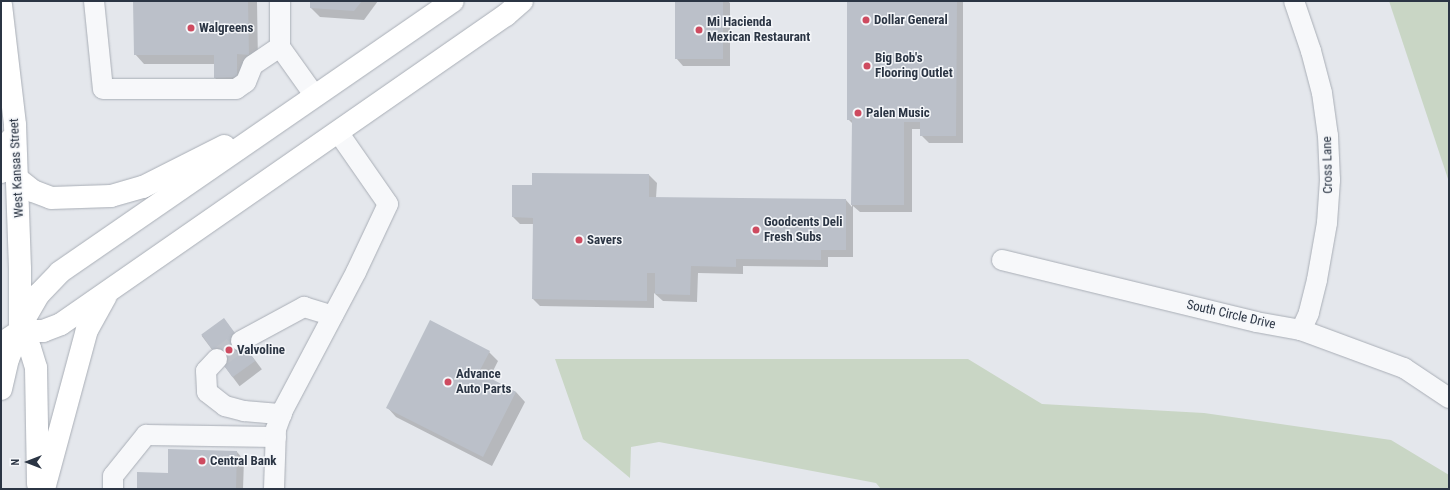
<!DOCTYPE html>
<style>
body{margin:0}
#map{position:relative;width:1450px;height:490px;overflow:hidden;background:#e4e7ec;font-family:"Roboto Condensed",sans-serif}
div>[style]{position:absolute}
.green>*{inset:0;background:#c9d6c5}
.shadow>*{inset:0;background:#0003;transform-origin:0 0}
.building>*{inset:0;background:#bbc0c9;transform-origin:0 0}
.minor-tunnel>*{height:20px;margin-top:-10px;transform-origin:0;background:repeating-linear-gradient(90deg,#bfc3ca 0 20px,transparent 0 30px)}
.roads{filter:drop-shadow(0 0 1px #a9aeb6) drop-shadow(0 0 1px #a9aeb6)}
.minor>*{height:20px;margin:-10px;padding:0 10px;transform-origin:10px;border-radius:10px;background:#f7f8fa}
.major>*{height:22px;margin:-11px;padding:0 11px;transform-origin:11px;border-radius:11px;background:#fff}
.highway>*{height:22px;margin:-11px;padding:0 11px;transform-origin:11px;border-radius:11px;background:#fff}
.dots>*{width:11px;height:11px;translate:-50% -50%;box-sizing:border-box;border:2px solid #f4f6f9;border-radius:50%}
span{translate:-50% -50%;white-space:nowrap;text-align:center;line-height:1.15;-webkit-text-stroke:3px #f4f6f9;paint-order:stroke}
.poi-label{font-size:13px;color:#2b3544;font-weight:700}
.left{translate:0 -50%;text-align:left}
.street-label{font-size:13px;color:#2b3544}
.frame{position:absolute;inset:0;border:2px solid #2b3544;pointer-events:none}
.north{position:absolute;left:8px;top:442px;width:40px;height:40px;-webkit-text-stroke:3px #f4f6f9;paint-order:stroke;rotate:270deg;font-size:11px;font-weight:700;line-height:16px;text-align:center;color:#2b3544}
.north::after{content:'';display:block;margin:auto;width:14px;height:18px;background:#2b3544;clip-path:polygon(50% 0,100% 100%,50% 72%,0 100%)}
</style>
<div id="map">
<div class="green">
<i style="clip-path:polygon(1389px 1px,1449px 1px,1449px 182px)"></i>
<i style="clip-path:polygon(555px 359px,968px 359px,1042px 404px,1204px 413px,1391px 440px,1449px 475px,1449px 489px,881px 489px,876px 483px,659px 442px,631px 447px,630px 478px,583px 439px)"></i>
</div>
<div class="shadow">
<i style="clip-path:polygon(134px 1px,257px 1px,258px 64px,246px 87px,225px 87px,215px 78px,215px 64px,144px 64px,135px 54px)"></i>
<i style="clip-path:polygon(311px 1px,378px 1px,364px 20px,320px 17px,311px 8px)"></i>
<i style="clip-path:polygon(676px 1px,728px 1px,730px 3px,730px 66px,683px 66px,676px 58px)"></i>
<i style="clip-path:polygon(848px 1px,963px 1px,963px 143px,929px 143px,921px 135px,921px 129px,912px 129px,912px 212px,860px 212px,853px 206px,853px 257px,828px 257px,828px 267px,743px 266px,743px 274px,698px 273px,697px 302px,663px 301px,654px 293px,654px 308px,540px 306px,533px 299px,534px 224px,520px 224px,513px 217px,533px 186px,533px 174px,649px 175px,657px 183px,656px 198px,846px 200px,852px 207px,853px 124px,848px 119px)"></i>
<i style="left:224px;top:319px;width:63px;height:28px;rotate:53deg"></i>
<i style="clip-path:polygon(489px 352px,498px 361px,489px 379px,516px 392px,525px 402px,492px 466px,396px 417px,387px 407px)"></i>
<i style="clip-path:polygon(237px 452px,244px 460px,243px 489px,138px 489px,169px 474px)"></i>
</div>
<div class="building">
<i style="clip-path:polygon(133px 1px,248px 1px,249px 55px,237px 54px,237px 77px,214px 78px,214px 55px,134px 55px)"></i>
<i style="clip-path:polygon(310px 1px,362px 1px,354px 11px,310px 8px)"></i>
<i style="left:675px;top:1px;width:48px;height:58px"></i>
<i style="clip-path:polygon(847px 1px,957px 1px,956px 136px,920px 136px,920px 122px,904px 122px,904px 205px,851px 205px,852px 120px,847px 120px)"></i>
<i style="clip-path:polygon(532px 173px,649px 174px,649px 197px,846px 199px,846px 250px,821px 250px,821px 260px,736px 259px,736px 267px,691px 266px,690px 295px,655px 294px,655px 273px,647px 273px,647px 301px,532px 299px,533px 218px,512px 217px,512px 185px,532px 185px)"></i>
<i style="left:224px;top:318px;width:53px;height:28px;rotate:54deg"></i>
<i style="clip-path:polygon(430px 320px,490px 351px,479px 372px,516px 392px,483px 457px,386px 408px)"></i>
<i style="clip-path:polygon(168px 449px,237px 451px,236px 489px,137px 489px,137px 472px,168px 473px)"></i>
</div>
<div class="minor-tunnel">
<i style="left:217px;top:359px;width:30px;rotate:-37deg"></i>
</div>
<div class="roads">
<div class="minor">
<i style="left:94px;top:1px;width:88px;rotate:84.2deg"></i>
<i style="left:103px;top:89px;width:133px"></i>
<i style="left:236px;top:89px;width:12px;rotate:-35deg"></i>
<i style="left:246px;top:82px;width:18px;rotate:-68deg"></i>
<i style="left:253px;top:65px;width:32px;rotate:-34deg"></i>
<i style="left:280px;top:1px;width:46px;rotate:90deg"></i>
<i style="left:280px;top:47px;width:60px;rotate:54.5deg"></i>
<i style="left:1294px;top:1px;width:53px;rotate:71.2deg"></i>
<i style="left:1311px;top:51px;width:43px;rotate:75.3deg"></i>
<i style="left:1322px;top:93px;width:43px;rotate:82.1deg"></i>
<i style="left:1328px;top:136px;width:44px;rotate:87.4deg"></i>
<i style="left:1330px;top:180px;width:43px;rotate:94deg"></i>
<i style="left:1327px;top:223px;width:58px;rotate:100deg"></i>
<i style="left:1317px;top:280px;width:34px;rotate:104deg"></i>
<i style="left:1309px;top:313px;width:19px;rotate:115deg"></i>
<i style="left:1002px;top:260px;width:261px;rotate:13.7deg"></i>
<i style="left:1256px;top:322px;width:46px;rotate:10.1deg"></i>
<i style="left:1301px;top:330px;width:110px;rotate:20.3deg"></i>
<i style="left:1404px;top:368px;width:54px;rotate:33.7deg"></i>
<i style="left:241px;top:341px;width:72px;rotate:-28.4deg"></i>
<i style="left:304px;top:307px;width:30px;rotate:17deg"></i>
<i style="left:217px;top:359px;width:16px;rotate:133deg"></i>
<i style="left:206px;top:371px;width:21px;rotate:87deg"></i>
<i style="left:207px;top:392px;width:23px;rotate:38deg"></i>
<i style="left:225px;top:406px;width:20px;rotate:15deg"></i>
<i style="left:244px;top:411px;width:38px;rotate:5deg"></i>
<i style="left:113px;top:489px;width:13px;rotate:-90deg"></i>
<i style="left:113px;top:476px;width:53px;rotate:-51.2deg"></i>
<i style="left:146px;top:435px;width:130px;rotate:0.9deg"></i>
<i style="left:274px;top:489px;width:60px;rotate:-88.1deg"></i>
<i style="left:276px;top:429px;width:20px;rotate:-70deg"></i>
<i style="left:283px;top:410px;width:156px;rotate:-62.1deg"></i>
<i style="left:356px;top:272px;width:75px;rotate:-64.8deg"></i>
<i style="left:388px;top:204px;width:88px;rotate:-124.8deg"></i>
</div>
<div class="major">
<i style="left:1px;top:5px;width:121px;rotate:83.3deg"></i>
<i style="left:15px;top:125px;width:144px;rotate:88deg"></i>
<i style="left:20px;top:269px;width:62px;rotate:90deg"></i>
<i style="left:20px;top:331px;width:23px;rotate:146deg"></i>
<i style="left:1px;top:172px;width:34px;rotate:-73deg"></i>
</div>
<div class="highway">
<i style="left:19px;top:180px;width:18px;rotate:38deg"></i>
<i style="left:33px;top:191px;width:19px;rotate:21deg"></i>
<i style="left:51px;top:198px;width:60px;rotate:-1.9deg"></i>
<i style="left:111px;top:196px;width:33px;rotate:-16deg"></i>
<i style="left:143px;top:187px;width:91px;rotate:-26.8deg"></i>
<i style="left:20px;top:331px;width:23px"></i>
<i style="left:43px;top:331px;width:19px;rotate:-21deg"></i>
<i style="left:61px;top:324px;width:542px;rotate:-34.78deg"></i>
<i style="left:506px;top:15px;width:21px;rotate:-41deg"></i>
<i style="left:20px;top:331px;width:20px;rotate:60deg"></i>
<i style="left:30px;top:348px;width:21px;rotate:73deg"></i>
<i style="left:36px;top:368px;width:116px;rotate:89deg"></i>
<i style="left:1px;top:389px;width:31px;rotate:-77deg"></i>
<i style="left:8px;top:359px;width:44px;rotate:-67.5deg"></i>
<i style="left:25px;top:318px;width:28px;rotate:-60deg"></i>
<i style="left:39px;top:294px;width:30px;rotate:-46deg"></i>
<i style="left:60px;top:272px;width:477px;rotate:-34.6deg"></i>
<i style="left:44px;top:489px;width:165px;rotate:-74.9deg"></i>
<i style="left:87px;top:330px;width:38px;rotate:-61deg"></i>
</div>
</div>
<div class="dots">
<i style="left:866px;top:20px;background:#ce4b60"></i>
<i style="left:191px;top:28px;background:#ce4b60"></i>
<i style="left:699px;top:30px;background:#ce4b60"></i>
<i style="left:867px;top:66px;background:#ce4b60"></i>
<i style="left:858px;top:113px;background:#ce4b60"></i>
<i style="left:756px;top:230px;background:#ce4b60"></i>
<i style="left:579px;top:240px;background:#ce4b60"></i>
<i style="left:229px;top:350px;background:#ce4b60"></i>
<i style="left:448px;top:382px;background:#ce4b60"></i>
<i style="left:202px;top:461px;background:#ce4b60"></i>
</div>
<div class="poi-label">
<span class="left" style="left:874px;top:20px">Dollar General</span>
<span class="left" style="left:707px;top:30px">Mi Hacienda<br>Mexican Restaurant</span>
<span class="left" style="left:199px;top:28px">Walgreens</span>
<span class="left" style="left:875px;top:66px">Big Bob's<br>Flooring Outlet</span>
<span class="left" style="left:866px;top:113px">Palen Music</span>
<span class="left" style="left:764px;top:230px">Goodcents Deli<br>Fresh Subs</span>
<span class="left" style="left:587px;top:240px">Savers</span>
<span class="left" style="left:237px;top:350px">Valvoline</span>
<span class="left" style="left:456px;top:382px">Advance<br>Auto Parts</span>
<span class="left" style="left:210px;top:461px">Central Bank</span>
</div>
<div class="street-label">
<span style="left:1328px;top:165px;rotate:-91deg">Cross Lane</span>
<span style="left:17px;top:168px;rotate:-93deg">West Kansas Street</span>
<span style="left:1231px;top:315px;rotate:13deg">South Circle Drive</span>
</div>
<div class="frame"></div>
<div class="north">N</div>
</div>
